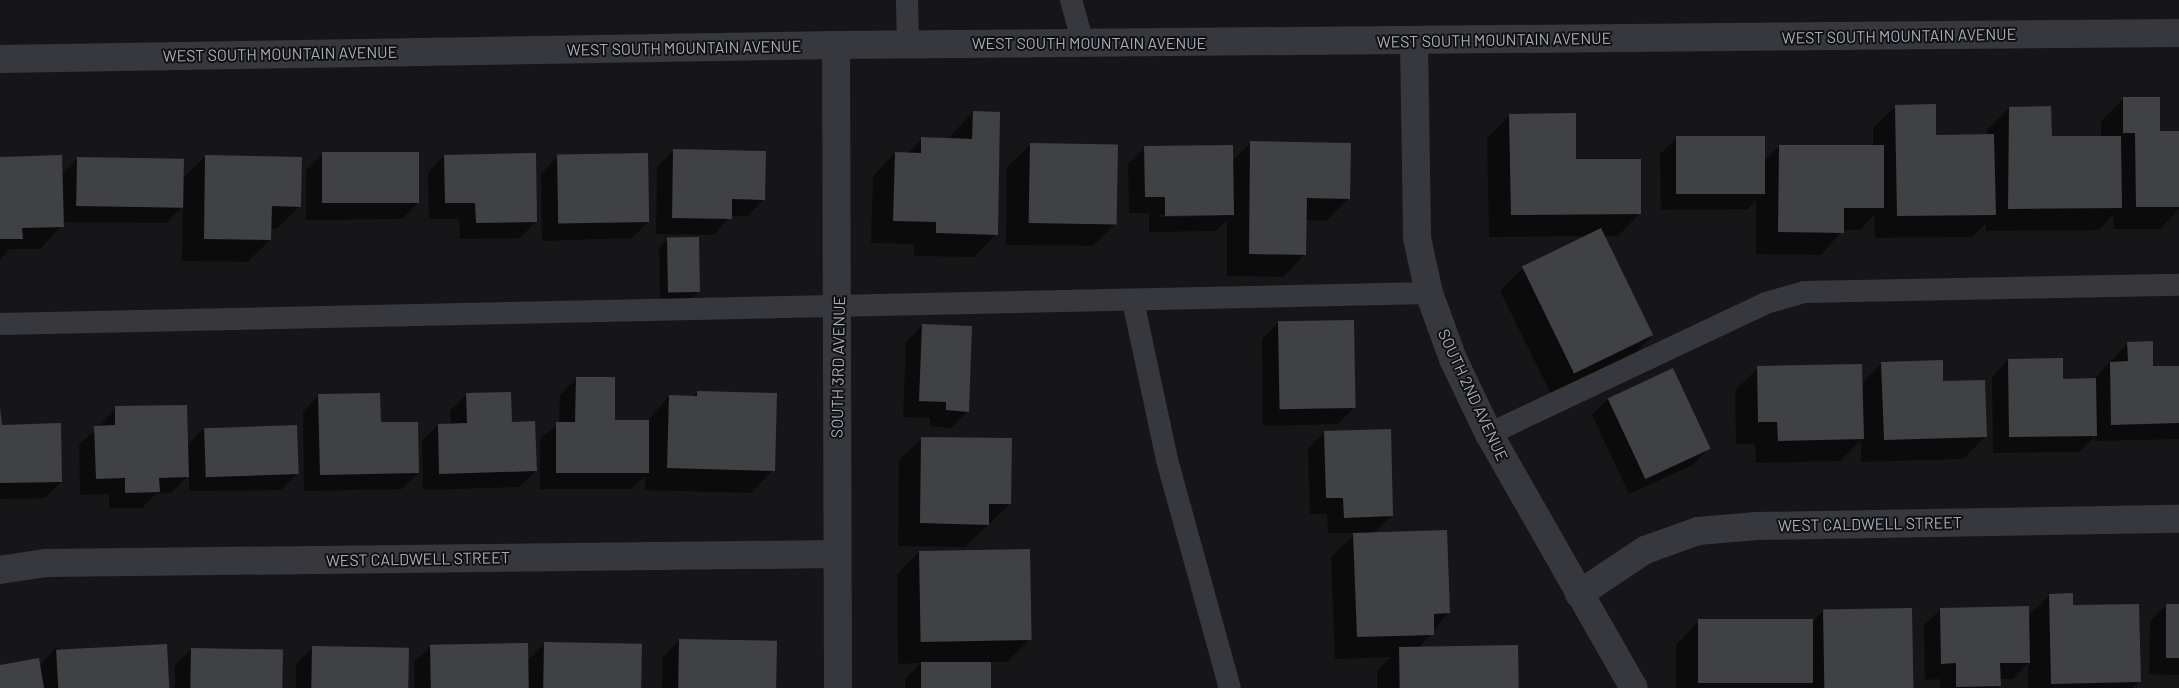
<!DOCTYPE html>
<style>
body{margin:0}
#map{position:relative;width:2179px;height:688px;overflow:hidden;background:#161618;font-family:Barlow,sans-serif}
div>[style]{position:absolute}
.shadow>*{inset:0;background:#0007}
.building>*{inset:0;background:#404145;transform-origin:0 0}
.lane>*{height:22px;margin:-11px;padding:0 11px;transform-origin:11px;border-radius:11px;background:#37383d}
.street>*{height:28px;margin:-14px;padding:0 14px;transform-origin:14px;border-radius:14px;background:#37383d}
span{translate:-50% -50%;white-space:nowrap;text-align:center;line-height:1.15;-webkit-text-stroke:4px #111113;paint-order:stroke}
.street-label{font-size:16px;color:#a8adb8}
</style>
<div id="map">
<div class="shadow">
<i style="clip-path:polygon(2123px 99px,2159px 132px,2179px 132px,2179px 209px,2160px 229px,2114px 229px,2113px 215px,2099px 230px,1986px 231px,1986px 223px,1972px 237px,1875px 238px,1874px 215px,1860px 230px,1843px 230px,1821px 255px,1756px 254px,1756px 200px,1748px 209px,1661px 210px,1660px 154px,1677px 137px,1764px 161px,1779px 146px,1873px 147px,1873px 128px,1896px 106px,1935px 136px,1987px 136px,1987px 130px,2009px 108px,2051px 137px,2101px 137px,2101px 121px)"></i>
<i style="clip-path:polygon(973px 112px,996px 234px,974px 257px,914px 256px,914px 244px,871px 243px,873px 176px,895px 153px,907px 154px,922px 139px,951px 140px,951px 135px)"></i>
<i style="clip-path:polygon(1510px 115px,1575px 160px,1640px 213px,1618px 236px,1603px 236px,1653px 335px,1630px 358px,1552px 396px,1500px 291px,1523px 268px,1588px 236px,1489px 237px,1487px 138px)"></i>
<i style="clip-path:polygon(evenodd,1251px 143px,1349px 198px,1326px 221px,1306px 220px,1305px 254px,1283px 277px,1227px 276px,1227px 220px,1216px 231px,1149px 232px,1149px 213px,1129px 213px,1128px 164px,1145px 147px,1232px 161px,1251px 143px,1218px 214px,1218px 216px,1158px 217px,1158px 215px,1218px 214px)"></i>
<i style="clip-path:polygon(1030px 145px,1115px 224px,1093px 246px,1006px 245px,1007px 167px)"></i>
<i style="clip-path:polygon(673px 151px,764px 199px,748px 216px,730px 216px,714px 235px,656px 234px,657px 167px)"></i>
<i style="clip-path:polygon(322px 154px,418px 203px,402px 219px,306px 220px,306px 170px)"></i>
<i style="clip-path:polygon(206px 156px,300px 206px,277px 229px,270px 228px,270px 240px,247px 262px,182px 261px,183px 206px,166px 223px,62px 222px,62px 226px,40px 249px,10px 249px,0 260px,0 158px,62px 174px,78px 158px,182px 179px)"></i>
<i style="clip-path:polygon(444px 156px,536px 221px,520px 238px,460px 239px,459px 219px,429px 219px,428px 172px)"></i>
<i style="clip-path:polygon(557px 157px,648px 222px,632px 238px,542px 241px,541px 174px)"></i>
<i style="clip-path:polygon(668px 239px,699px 291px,690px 300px,660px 301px,659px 248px)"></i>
<i style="clip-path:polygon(1279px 322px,1354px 408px,1338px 424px,1263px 426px,1262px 339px)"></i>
<i style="clip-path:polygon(922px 326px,968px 411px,951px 428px,930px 426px,930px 418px,903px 417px,906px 342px)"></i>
<i style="clip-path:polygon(2128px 343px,2152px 368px,2179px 367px,2179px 439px,2095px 441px,2095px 436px,2079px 452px,1993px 453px,1992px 377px,2008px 360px,2062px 380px,2094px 379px)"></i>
<i style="clip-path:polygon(1882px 363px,1942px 383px,1985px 437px,1963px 459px,1861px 462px,1861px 440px,1840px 461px,1756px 463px,1755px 444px,1736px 444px,1735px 390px,1758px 368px,1861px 384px)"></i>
<i style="clip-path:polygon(1672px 369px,1709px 448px,1693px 465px,1629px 494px,1592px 415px,1608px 399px)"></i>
<i style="clip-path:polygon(576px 379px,614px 421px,647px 421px,669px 396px,692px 397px,697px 392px,773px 470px,751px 493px,645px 490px,645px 476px,631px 489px,540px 489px,540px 439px,559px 423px,560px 395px)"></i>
<i style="clip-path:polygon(467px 394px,510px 423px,536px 471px,519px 487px,423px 490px,422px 441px,438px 425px,451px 424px,450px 411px)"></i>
<i style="clip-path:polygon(319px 395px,380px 423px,418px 473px,402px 489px,304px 491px,303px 412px)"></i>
<i style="clip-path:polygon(115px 408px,187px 445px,205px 427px,297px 474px,281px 490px,189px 491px,189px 475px,171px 493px,156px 494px,142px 508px,109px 508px,109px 494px,80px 495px,79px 444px,99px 427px)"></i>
<i style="clip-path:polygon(0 410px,1px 426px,61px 482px,45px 498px,0 499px)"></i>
<i style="clip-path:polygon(1325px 432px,1391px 516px,1373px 534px,1449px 612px,1419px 648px,1517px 688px,1377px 688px,1377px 671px,1391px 657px,1335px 659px,1331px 557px,1356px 533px,1328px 533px,1327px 514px,1310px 514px,1308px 448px)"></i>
<i style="clip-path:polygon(922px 438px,1010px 504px,965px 547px,898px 546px,899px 460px)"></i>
<i style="clip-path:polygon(919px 552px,1030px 639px,1007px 662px,990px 662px,990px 688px,905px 688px,905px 679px,921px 663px,898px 664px,897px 574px)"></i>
<i style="clip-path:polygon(2050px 595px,2071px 606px,2139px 681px,2133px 688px,2028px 688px,2028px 663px,2013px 679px,2000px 679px,1998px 688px,1940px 688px,1940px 679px,1925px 680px,1924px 625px,1941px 609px,2028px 616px)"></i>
<i style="clip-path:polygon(2166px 605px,2179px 605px,2179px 675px,2149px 674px,2150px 621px)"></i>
<i style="clip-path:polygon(1824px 610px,1912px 688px,1676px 688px,1676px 645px,1698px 622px,1813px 621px)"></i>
<i style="clip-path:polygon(679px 640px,775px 688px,662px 688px,663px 657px)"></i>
<i style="clip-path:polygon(545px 643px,640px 688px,415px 688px,414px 662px,431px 646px,527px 661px)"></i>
<i style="clip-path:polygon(56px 648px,167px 688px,0 688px,0 666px,39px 666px)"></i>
<i style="clip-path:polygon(312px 648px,408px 688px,296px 688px,296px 664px)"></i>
<i style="clip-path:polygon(192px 649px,281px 688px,175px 688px,175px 665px)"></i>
</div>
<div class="building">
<i style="clip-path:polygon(2123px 97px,2160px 97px,2160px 131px,2179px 131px,2179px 207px,2136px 207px,2135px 133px,2123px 133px)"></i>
<i style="clip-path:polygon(1936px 104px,1936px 135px,1994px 134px,1996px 215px,1897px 216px,1895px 105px)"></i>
<i style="clip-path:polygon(2051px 106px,2052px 136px,2121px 136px,2122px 208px,2008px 209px,2009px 107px)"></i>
<i style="clip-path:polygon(973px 111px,1000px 112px,998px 235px,936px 233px,936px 222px,893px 221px,895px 152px,921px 153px,921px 137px,972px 139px)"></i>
<i style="clip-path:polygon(1576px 113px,1576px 159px,1641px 159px,1641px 214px,1511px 215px,1509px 114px)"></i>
<i style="left:1676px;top:136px;width:89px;height:58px"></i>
<i style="clip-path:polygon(1250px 141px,1351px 143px,1350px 199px,1307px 198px,1306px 255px,1249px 254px)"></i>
<i style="left:1030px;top:143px;width:88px;height:80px;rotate:1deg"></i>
<i style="clip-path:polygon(1233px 145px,1234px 215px,1165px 216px,1165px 197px,1145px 197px,1144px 146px)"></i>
<i style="clip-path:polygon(1779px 145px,1884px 145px,1884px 208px,1844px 208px,1844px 233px,1778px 232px)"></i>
<i style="clip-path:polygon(673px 149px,766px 151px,765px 200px,732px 199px,732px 219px,672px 218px)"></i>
<i style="left:419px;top:152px;width:51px;height:97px;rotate:90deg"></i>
<i style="clip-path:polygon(536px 153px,537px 222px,476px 223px,475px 203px,445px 203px,444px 155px)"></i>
<i style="left:648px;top:153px;width:69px;height:91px;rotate:89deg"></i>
<i style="clip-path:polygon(62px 155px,64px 227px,22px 228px,23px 239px,0 239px,0 157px)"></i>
<i style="clip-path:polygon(205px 155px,302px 157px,301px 207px,272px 206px,271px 240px,204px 239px)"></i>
<i style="left:77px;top:157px;width:107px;height:49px;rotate:1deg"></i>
<i style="left:1601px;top:228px;width:119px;height:88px;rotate:64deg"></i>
<i style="left:699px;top:237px;width:55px;height:32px;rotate:89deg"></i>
<i style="left:1354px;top:320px;width:88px;height:76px;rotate:89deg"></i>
<i style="clip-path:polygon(922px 324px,972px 326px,969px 412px,946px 410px,946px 402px,919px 401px)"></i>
<i style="clip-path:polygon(2153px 341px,2153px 366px,2179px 366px,2179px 423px,2111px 425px,2110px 362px,2128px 361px,2127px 342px)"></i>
<i style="clip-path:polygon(2063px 358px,2063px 379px,2096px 378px,2097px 436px,2009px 437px,2008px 359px)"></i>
<i style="clip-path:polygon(1943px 360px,1943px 381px,1985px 380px,1987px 437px,1884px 440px,1881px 362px)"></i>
<i style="clip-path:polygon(1862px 364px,1864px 439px,1778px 441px,1777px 422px,1758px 422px,1757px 366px)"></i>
<i style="left:1673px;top:368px;width:89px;height:72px;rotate:65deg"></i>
<i style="clip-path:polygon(576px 377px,615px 377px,615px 420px,649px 420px,649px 473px,556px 473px,556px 422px,575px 422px)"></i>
<i style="clip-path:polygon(697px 391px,777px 393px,775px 471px,667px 468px,669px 395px,697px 396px)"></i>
<i style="clip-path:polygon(511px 392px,512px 422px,535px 421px,537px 471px,439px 474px,438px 424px,467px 423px,466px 393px)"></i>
<i style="clip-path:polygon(380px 393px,381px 422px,418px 422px,419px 473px,320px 475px,318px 394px)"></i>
<i style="clip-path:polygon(187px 405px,189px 477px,159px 478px,160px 492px,125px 493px,125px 478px,96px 479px,94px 426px,115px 425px,115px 406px)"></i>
<i style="clip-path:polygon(0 408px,2px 425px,61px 423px,62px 482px,0 483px)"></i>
<i style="left:297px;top:425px;width:49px;height:93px;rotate:88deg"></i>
<i style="clip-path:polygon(1391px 429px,1393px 516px,1344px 518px,1343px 498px,1326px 498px,1324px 431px)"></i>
<i style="clip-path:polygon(921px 437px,1012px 438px,1011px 504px,989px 504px,989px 525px,920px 523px)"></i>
<i style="clip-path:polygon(1447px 530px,1450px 613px,1434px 614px,1434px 635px,1357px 637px,1353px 533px)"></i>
<i style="left:1030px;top:549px;width:91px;height:111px;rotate:89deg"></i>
<i style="clip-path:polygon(2073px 593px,2073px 605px,2139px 604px,2141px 682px,2051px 684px,2049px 594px)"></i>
<i style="left:2166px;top:604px;width:13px;height:54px"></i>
<i style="clip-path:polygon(2029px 606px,2030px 663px,2000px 663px,2001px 686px,1956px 687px,1956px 663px,1941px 664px,1940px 608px)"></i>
<i style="left:1912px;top:608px;width:80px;height:89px;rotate:89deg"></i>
<i style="left:1813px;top:619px;width:64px;height:115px;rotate:90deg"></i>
<i style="left:679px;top:639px;width:98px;height:49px;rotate:1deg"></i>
<i style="left:544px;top:642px;width:98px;height:46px;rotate:1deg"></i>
<i style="left:528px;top:643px;width:45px;height:98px;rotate:89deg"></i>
<i style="left:167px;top:644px;width:44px;height:111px;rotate:87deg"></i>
<i style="left:1518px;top:645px;width:43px;height:119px;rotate:89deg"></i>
<i style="left:312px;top:646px;width:97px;height:42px;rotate:1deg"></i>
<i style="left:191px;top:648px;width:92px;height:40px;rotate:1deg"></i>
<i style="clip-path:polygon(39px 658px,44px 688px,0 688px,0 665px)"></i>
<i style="left:921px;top:662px;width:70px;height:26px"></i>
</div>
<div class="lane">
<i style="left:907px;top:0;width:45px;rotate:88.7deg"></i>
<i style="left:1071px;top:0;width:45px;rotate:74.4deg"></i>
<i style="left:1133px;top:301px;width:163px;rotate:77.9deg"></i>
<i style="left:1167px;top:460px;width:237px;rotate:74.6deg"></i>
<i style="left:0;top:324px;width:1429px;rotate:-1.24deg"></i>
<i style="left:1489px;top:434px;width:306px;rotate:-25.3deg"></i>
<i style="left:1766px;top:303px;width:40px;rotate:-16deg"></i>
<i style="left:1804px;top:292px;width:375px;rotate:-1.1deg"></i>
</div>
<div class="street">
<i style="left:1414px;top:41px;width:197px;rotate:89.1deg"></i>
<i style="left:1417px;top:238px;width:56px;rotate:77.7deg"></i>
<i style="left:1429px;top:293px;width:70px;rotate:70deg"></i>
<i style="left:1453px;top:359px;width:83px;rotate:64.4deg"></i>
<i style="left:1489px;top:434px;width:292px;rotate:60.3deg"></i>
<i style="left:836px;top:45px;width:643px;rotate:89.82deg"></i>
<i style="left:0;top:59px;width:836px;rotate:-0.96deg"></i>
<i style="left:836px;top:45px;width:1343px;rotate:-0.51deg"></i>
<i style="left:0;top:570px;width:47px;rotate:-8.7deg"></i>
<i style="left:46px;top:563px;width:790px;rotate:-0.65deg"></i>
<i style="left:1579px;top:594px;width:79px;rotate:-33.7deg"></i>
<i style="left:1645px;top:550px;width:56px;rotate:-19.7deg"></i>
<i style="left:1698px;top:531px;width:59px;rotate:-4.8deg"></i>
<i style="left:1757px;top:526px;width:422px;rotate:-1deg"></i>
</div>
<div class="street-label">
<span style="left:1899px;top:36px;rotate:-1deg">WEST SOUTH MOUNTAIN AVENUE</span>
<span style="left:1494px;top:40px;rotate:-1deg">WEST SOUTH MOUNTAIN AVENUE</span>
<span style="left:1089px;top:43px">WEST SOUTH MOUNTAIN AVENUE</span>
<span style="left:684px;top:48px;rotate:-1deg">WEST SOUTH MOUNTAIN AVENUE</span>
<span style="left:280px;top:54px;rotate:-1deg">WEST SOUTH MOUNTAIN AVENUE</span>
<span style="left:838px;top:367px;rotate:-89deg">SOUTH 3RD AVENUE</span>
<span style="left:1473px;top:395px;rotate:65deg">SOUTH 2ND AVENUE</span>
<span style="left:1870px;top:524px;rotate:-1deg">WEST CALDWELL STREET</span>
<span style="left:418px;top:559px;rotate:-1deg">WEST CALDWELL STREET</span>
</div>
</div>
